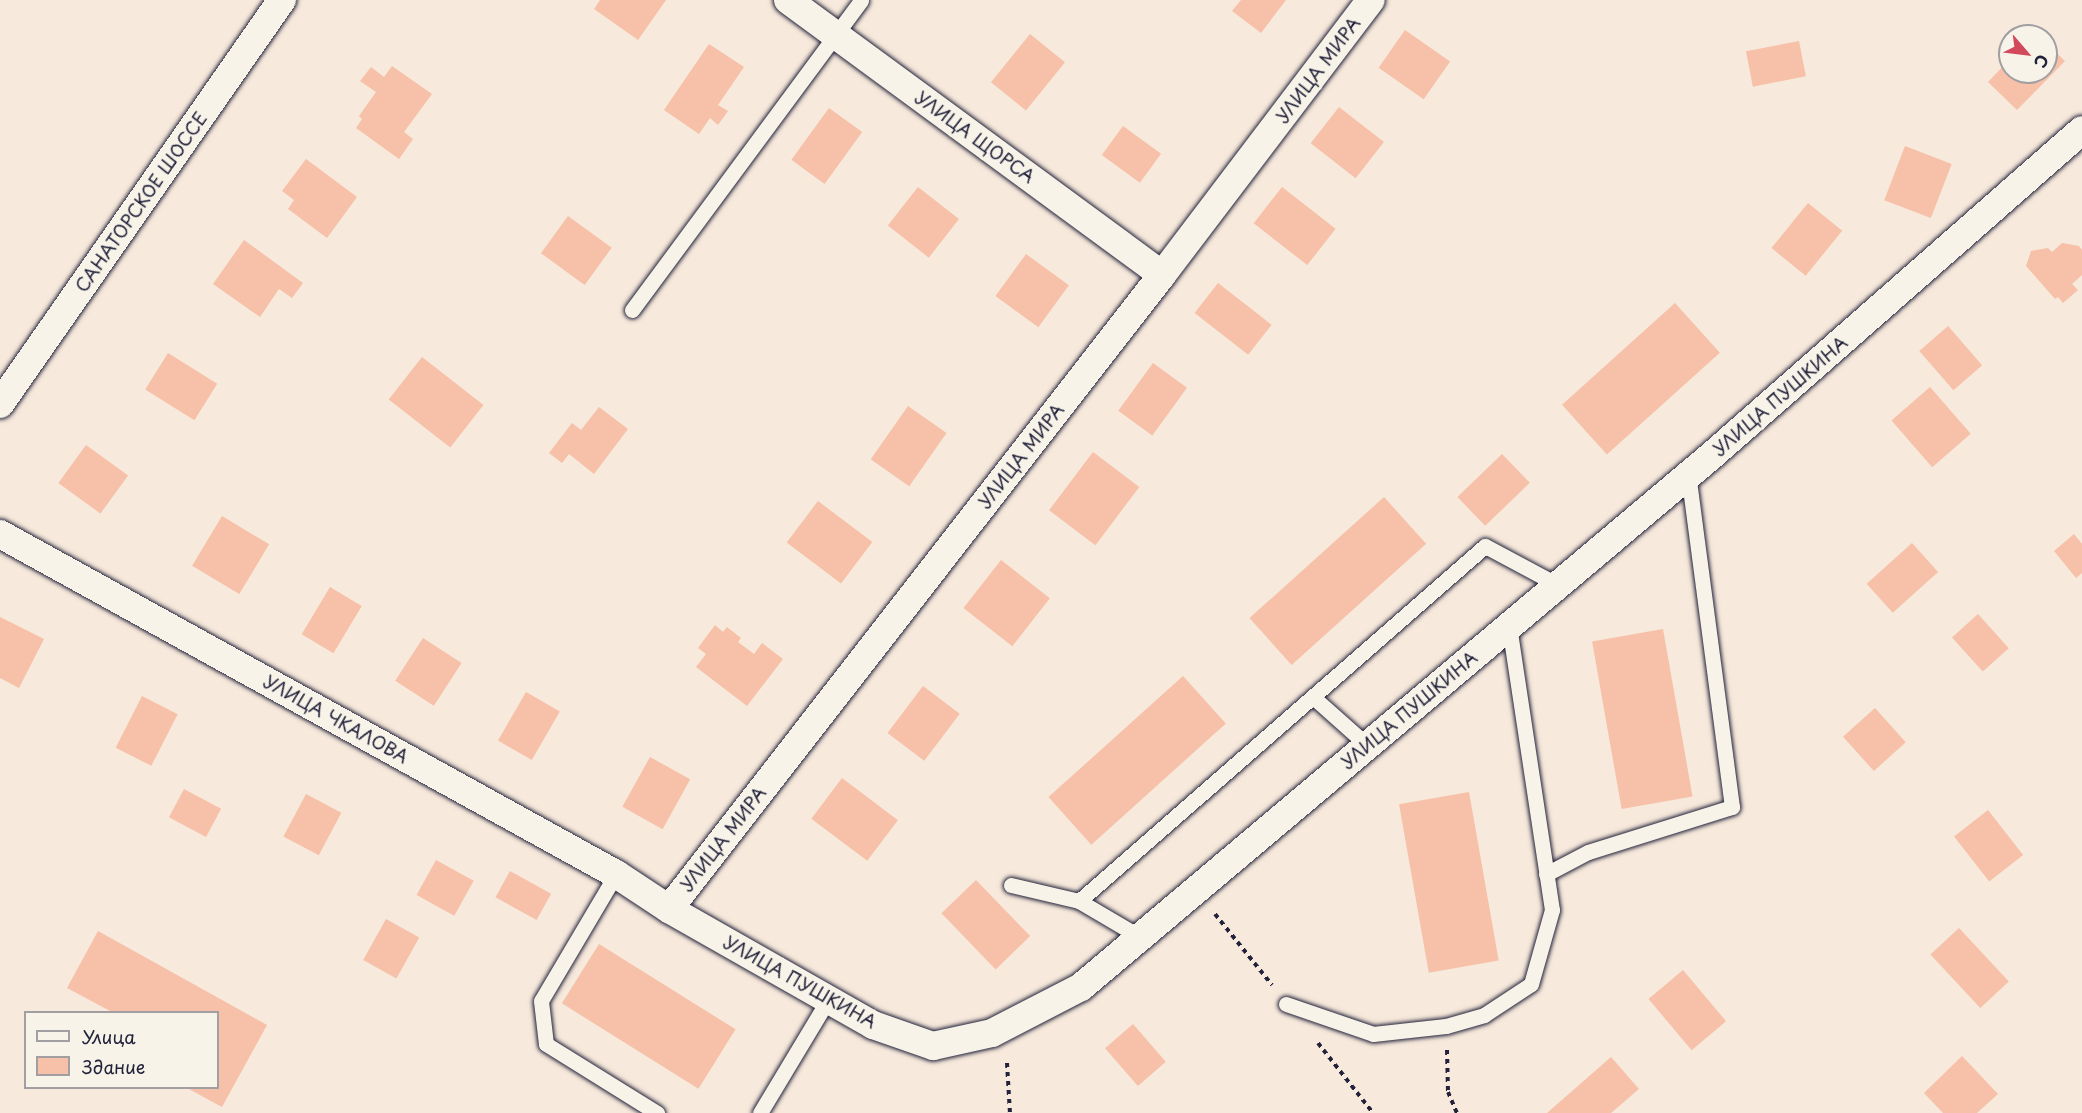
<!DOCTYPE html>
<meta charset="utf-8">
<style>
body{margin:0}
#map{position:relative;width:2082px;height:1113px;overflow:hidden;background:#f7e9db;font-family:"Playpen Sans",sans-serif}
div>[style]{position:absolute}
.building>*{inset:0;background:#f6c1a8;transform-origin:0 0}
.path>*{height:4px;margin-top:-2px;transform-origin:0;background:repeating-linear-gradient(90deg,#22223b 0 4.5px,transparent 0 9px)}
.roads{filter:drop-shadow(0 0 2px #22223b) drop-shadow(0 0 2px #22223b)}
.service>*{height:15px;margin:-7.5px;padding:0 7.5px;transform-origin:7.5px;border-radius:7.5px;background:#f7f3e8}
.minor>*{height:28px;margin:-14px;padding:0 14px;transform-origin:14px;border-radius:14px;background:#f7f3e8}
span{translate:-50% -50%;white-space:nowrap;text-align:center;line-height:1.15;-webkit-text-stroke:6px #f7f3e8;paint-order:stroke}
.street-label{font-size:18px;color:#22223b}
.legend{position:absolute;left:24px;top:1011px;width:195px;height:78px;box-sizing:border-box;background:#f7f3e8;border:2px solid #a29fa3;margin:0;padding:8px 10px;list-style:none;font-size:18px;color:#22223b}
.legend li{display:flex;align-items:center;gap:12px;height:30px}
.legend b{width:30px;border:2px solid #a29fa3}
.north{position:absolute;left:1998px;top:24px;width:60px;height:60px;box-sizing:border-box;background:#f7f3e8;border:2px solid #a29fa3;border-radius:50%;rotate:118deg;font-size:16px;font-weight:700;line-height:24px;text-align:center;color:#22223b}
.north::after{content:'';display:block;margin:auto;width:21px;height:27px;background:#d1495b;clip-path:polygon(50% 0,100% 100%,50% 72%,0 100%)}
</style>
<div id="map">
<div class="building">
<i style="clip-path:polygon(600px 0,666px 0,638px 40px,594px 9px)"></i>
<i style="clip-path:polygon(1241px 0,1286px 0,1261px 33px,1232px 11px)"></i>
<i style="left:1405px;top:30px;width:55px;height:46px;rotate:35deg"></i>
<i style="left:1030px;top:34px;width:45px;height:62px;rotate:39deg"></i>
<i style="left:1799px;top:41px;width:36px;height:54px;rotate:79deg"></i>
<i style="clip-path:polygon(2046px 43px,2065px 61px,2017px 110px,1988px 82px,2010px 59px,2010px 72px,2046px 72px)"></i>
<i style="clip-path:polygon(709px 44px,744px 67px,718px 105px,728px 111px,718px 125px,710px 118px,699px 134px,664px 110px)"></i>
<i style="clip-path:polygon(392px 66px,432px 94px,404px 132px,413px 139px,399px 159px,356px 128px,362px 119px,359px 116px,376px 92px,360px 81px,371px 67px,384px 77px)"></i>
<i style="left:1339px;top:107px;width:57px;height:46px;rotate:38deg"></i>
<i style="left:829px;top:108px;width:41px;height:64px;rotate:36deg"></i>
<i style="left:1123px;top:126px;width:47px;height:36px;rotate:36deg"></i>
<i style="left:1905px;top:146px;width:50px;height:58px;rotate:21deg"></i>
<i style="clip-path:polygon(306px 159px,357px 197px,327px 238px,288px 209px,294px 200px,282px 191px)"></i>
<i style="left:918px;top:187px;width:52px;height:49px;rotate:38deg"></i>
<i style="left:1282px;top:187px;width:68px;height:46px;rotate:38deg"></i>
<i style="left:1808px;top:203px;width:44px;height:58px;rotate:39deg"></i>
<i style="left:568px;top:216px;width:54px;height:46px;rotate:36deg"></i>
<i style="clip-path:polygon(244px 240px,303px 283px,292px 298px,279px 289px,260px 317px,213px 284px)"></i>
<i style="clip-path:polygon(2062px 243px,2079px 246px,2082px 250px,2082px 275px,2072px 284px,2078px 290px,2063px 303px,2058px 297px,2055px 299px,2026px 266px,2031px 251px,2048px 248px,2052px 252px)"></i>
<i style="left:1026px;top:254px;width:53px;height:52px;rotate:36deg"></i>
<i style="left:1218px;top:283px;width:68px;height:38px;rotate:38deg"></i>
<i style="left:1675px;top:303px;width:67px;height:152px;rotate:48deg"></i>
<i style="left:1948px;top:326px;width:52px;height:38px;rotate:49deg"></i>
<i style="left:168px;top:353px;width:58px;height:43px;rotate:32deg"></i>
<i style="left:422px;top:357px;width:78px;height:54px;rotate:38deg"></i>
<i style="left:1153px;top:363px;width:42px;height:59px;rotate:36deg"></i>
<i style="left:1930px;top:387px;width:62px;height:51px;rotate:49deg"></i>
<i style="left:908px;top:406px;width:47px;height:65px;rotate:35deg"></i>
<i style="clip-path:polygon(599px 407px,628px 429px,594px 474px,569px 454px,562px 463px,549px 453px,572px 423px,581px 430px)"></i>
<i style="left:86px;top:445px;width:52px;height:47px;rotate:36deg"></i>
<i style="left:1093px;top:452px;width:58px;height:73px;rotate:37deg"></i>
<i style="left:1502px;top:454px;width:40px;height:62px;rotate:46deg"></i>
<i style="left:1384px;top:497px;width:63px;height:181px;rotate:48deg"></i>
<i style="left:818px;top:501px;width:68px;height:52px;rotate:37deg"></i>
<i style="left:222px;top:516px;width:55px;height:58px;rotate:31deg"></i>
<i style="clip-path:polygon(2074px 534px,2082px 544px,2082px 573px,2076px 578px,2054px 551px)"></i>
<i style="left:1912px;top:543px;width:39px;height:61px;rotate:48deg"></i>
<i style="left:1001px;top:560px;width:62px;height:61px;rotate:38deg"></i>
<i style="left:330px;top:587px;width:37px;height:55px;rotate:31deg"></i>
<i style="left:1978px;top:614px;width:46px;height:35px;rotate:48deg"></i>
<i style="clip-path:polygon(0 617px,44px 639px,19px 688px,0 678px)"></i>
<i style="clip-path:polygon(715px 625px,723px 632px,727px 627px,741px 638px,738px 642px,754px 654px,762px 643px,783px 659px,747px 706px,696px 667px,706px 654px,698px 648px)"></i>
<i style="left:1663px;top:629px;width:170px;height:72px;rotate:80deg"></i>
<i style="left:423px;top:638px;width:46px;height:51px;rotate:33deg"></i>
<i style="left:1183px;top:676px;width:64px;height:181px;rotate:48deg"></i>
<i style="left:923px;top:686px;width:46px;height:59px;rotate:37deg"></i>
<i style="left:526px;top:692px;width:39px;height:56px;rotate:30deg"></i>
<i style="left:142px;top:696px;width:40px;height:58px;rotate:27deg"></i>
<i style="left:1875px;top:708px;width:46px;height:43px;rotate:48deg"></i>
<i style="left:650px;top:757px;width:46px;height:57px;rotate:29deg"></i>
<i style="left:842px;top:778px;width:70px;height:51px;rotate:37deg"></i>
<i style="left:184px;top:789px;width:42px;height:32px;rotate:28deg"></i>
<i style="left:1469px;top:792px;width:171px;height:71px;rotate:80deg"></i>
<i style="left:306px;top:794px;width:40px;height:48px;rotate:28deg"></i>
<i style="left:1988px;top:810px;width:57px;height:43px;rotate:52deg"></i>
<i style="left:436px;top:860px;width:43px;height:40px;rotate:29deg"></i>
<i style="left:510px;top:871px;width:47px;height:30px;rotate:29deg"></i>
<i style="left:976px;top:880px;width:78px;height:48px;rotate:46deg"></i>
<i style="left:386px;top:919px;width:38px;height:47px;rotate:29deg"></i>
<i style="left:1959px;top:928px;width:73px;height:39px;rotate:47deg"></i>
<i style="clip-path:polygon(98px 931px,267px 1025px,222px 1107px,187px 1088px,218px 1088px,218px 1012px,112px 1012px,67px 988px)"></i>
<i style="left:599px;top:944px;width:161px;height:70px;rotate:32deg"></i>
<i style="left:1683px;top:970px;width:67px;height:45px;rotate:50deg"></i>
<i style="left:1133px;top:1024px;width:50px;height:37px;rotate:49deg"></i>
<i style="clip-path:polygon(1962px 1056px,1998px 1094px,1977px 1113px,1943px 1113px,1924px 1093px)"></i>
<i style="clip-path:polygon(1611px 1057px,1639px 1089px,1611px 1113px,1547px 1113px)"></i>
</div>
<div class="path">
<i style="left:1215px;top:914px;width:91px;rotate:51.2deg"></i>
<i style="left:1318px;top:1043px;width:89px;rotate:51.8deg"></i>
<i style="left:1447px;top:1050px;width:42px;rotate:88.6deg"></i>
<i style="left:1448px;top:1092px;width:23px;rotate:67deg"></i>
<i style="left:1007px;top:1063px;width:50px;rotate:86.6deg"></i>
</div>
<div class="roads">
<div class="service">
<i style="left:632px;top:310px;width:385px;rotate:-53.5deg"></i>
<i style="left:1313px;top:697px;width:74px;rotate:41.7deg"></i>
<i style="left:616px;top:874px;width:147px;rotate:120.6deg"></i>
<i style="left:541px;top:1001px;width:43px;rotate:83.4deg"></i>
<i style="left:546px;top:1044px;width:131px;rotate:31.9deg"></i>
<i style="left:1546px;top:874px;width:47px;rotate:-27.6deg"></i>
<i style="left:1588px;top:852px;width:151px;rotate:-17.4deg"></i>
<i style="left:1732px;top:807px;width:335px;rotate:-97.5deg"></i>
<i style="left:1011px;top:885px;width:70px;rotate:13.2deg"></i>
<i style="left:1079px;top:901px;width:71px;rotate:30.5deg"></i>
<i style="left:1079px;top:901px;width:539px;rotate:-41.17deg"></i>
<i style="left:1485px;top:546px;width:83px;rotate:28.1deg"></i>
<i style="left:1286px;top:1004px;width:92px;rotate:19deg"></i>
<i style="left:1373px;top:1034px;width:73px;rotate:-6.3deg"></i>
<i style="left:1446px;top:1026px;width:40px;rotate:-16deg"></i>
<i style="left:1484px;top:1015px;width:56px;rotate:-33.4deg"></i>
<i style="left:1531px;top:984px;width:77px;rotate:-74.2deg"></i>
<i style="left:1552px;top:910px;width:287px;rotate:-98.6deg"></i>
<i style="left:760px;top:1113px;width:132px;rotate:-59deg"></i>
</div>
<div class="minor">
<i style="left:788px;top:0;width:464px;rotate:36.3deg"></i>
<i style="left:0;top:404px;width:493px;rotate:-55.1deg"></i>
<i style="left:0;top:534px;width:704px;rotate:28.9deg"></i>
<i style="left:616px;top:874px;width:64px;rotate:33.4deg"></i>
<i style="left:669px;top:909px;width:235px;rotate:29.6deg"></i>
<i style="left:873px;top:1025px;width:64px;rotate:19.3deg"></i>
<i style="left:933px;top:1046px;width:60px;rotate:-12.4deg"></i>
<i style="left:992px;top:1033px;width:100px;rotate:-27.3deg"></i>
<i style="left:1081px;top:987px;width:823px;rotate:-40.12deg"></i>
<i style="left:1710px;top:457px;width:495px;rotate:-41.3deg"></i>
<i style="left:669px;top:909px;width:803px;rotate:-52.13deg"></i>
<i style="left:1162px;top:275px;width:345px;rotate:-52.8deg"></i>
</div>
</div>
<div class="street-label">
<span style="left:1318px;top:70px;rotate:-53deg">УЛИЦА МИРА</span>
<span style="left:975px;top:137px;rotate:36deg">УЛИЦА ЩОРСА</span>
<span style="left:141px;top:202px;rotate:-55deg">САНАТОРСКОЕ ШОССЕ</span>
<span style="left:1780px;top:396px;rotate:-41deg">УЛИЦА ПУШКИНА</span>
<span style="left:1021px;top:456px;rotate:-52deg">УЛИЦА МИРА</span>
<span style="left:1409px;top:710px;rotate:-40deg">УЛИЦА ПУШКИНА</span>
<span style="left:336px;top:719px;rotate:29deg">УЛИЦА ЧКАЛОВА</span>
<span style="left:723px;top:839px;rotate:-52deg">УЛИЦА МИРА</span>
<span style="left:800px;top:982px;rotate:29deg">УЛИЦА ПУШКИНА</span>
</div>
<ul class="legend">
<li><b style="height:8px;background:#f7f3e8"></b>Улица</li>
<li><b style="height:16px;background:#f6c1a8"></b>Здание</li>
</ul>
<div class="north">С</div>
</div>
